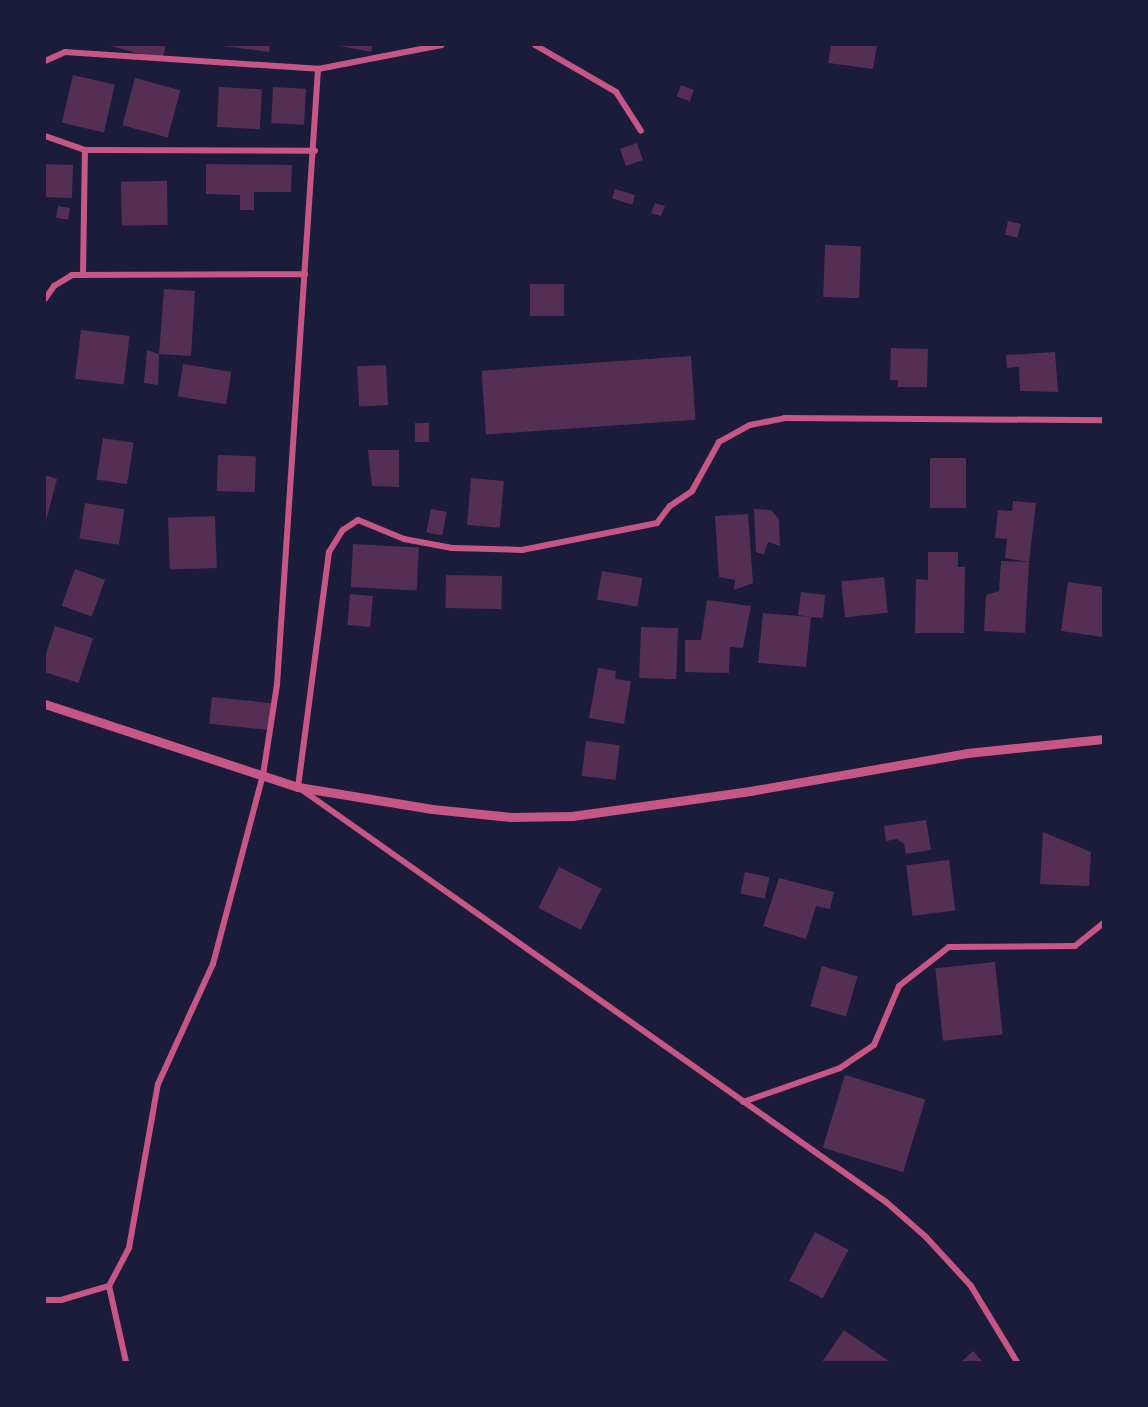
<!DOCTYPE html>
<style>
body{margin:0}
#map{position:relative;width:1148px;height:1407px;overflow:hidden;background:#1b1b3a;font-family:"Archivo Narrow",sans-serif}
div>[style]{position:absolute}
.building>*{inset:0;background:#542f53;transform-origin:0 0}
.minor>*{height:6px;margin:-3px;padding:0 3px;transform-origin:3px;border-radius:3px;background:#c65784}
.tertiary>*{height:9px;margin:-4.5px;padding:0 4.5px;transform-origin:4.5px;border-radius:4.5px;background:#c65784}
span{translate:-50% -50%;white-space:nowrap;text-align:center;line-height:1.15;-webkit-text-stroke:4.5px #1b1b3a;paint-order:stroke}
.frame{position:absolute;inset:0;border:46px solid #1b1b3a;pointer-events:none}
</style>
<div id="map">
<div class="building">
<i style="clip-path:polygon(107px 45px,166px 45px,162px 60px)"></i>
<i style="clip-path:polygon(216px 45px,270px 45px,269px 52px)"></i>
<i style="clip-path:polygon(334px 45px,373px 45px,371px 52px)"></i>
<i style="clip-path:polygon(831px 45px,877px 45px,873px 69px,828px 63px)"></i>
<i style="left:73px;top:75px;width:43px;height:49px;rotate:13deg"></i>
<i style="left:135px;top:78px;width:47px;height:49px;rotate:15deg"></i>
<i style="left:681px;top:85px;width:14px;height:12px;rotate:21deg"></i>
<i style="left:219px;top:87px;width:43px;height:40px;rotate:3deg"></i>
<i style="left:273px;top:87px;width:33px;height:36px;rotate:3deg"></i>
<i style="left:637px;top:143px;width:18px;height:18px;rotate:71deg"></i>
<i style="left:45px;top:164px;width:28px;height:33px;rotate:2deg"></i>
<i style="clip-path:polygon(206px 164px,292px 165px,291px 192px,254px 192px,254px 210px,240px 210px,240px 195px,206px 194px)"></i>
<i style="left:167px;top:181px;width:44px;height:46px;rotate:89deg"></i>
<i style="left:615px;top:189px;width:21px;height:10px;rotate:17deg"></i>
<i style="clip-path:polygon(655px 203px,665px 206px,661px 216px,651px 213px)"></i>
<i style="left:58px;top:206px;width:12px;height:12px;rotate:9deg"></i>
<i style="left:1008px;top:221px;width:13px;height:14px;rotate:13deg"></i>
<i style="left:825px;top:245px;width:36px;height:52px;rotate:2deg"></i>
<i style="left:530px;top:284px;width:34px;height:32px"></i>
<i style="clip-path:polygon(164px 289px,195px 291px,191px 356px,159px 354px,158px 385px,144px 383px,147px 350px,159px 354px)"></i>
<i style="left:81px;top:330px;width:49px;height:49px;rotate:7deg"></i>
<i style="clip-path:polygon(891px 348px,928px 349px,927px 387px,898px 387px,898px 380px,890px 380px)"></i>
<i style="clip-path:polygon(1055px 352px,1058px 392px,1020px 391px,1019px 367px,1007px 368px,1006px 355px)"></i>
<i style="left:691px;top:356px;width:64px;height:210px;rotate:86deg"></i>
<i style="left:183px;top:364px;width:49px;height:33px;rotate:9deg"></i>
<i style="left:386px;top:365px;width:40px;height:29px;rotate:87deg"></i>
<i style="left:415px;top:423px;width:14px;height:19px"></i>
<i style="left:103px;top:438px;width:31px;height:42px;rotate:9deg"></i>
<i style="clip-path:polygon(368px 450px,399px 450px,399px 487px,372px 486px)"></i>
<i style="left:218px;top:455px;width:38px;height:36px;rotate:2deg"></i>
<i style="left:930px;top:458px;width:36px;height:50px"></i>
<i style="clip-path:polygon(45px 475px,57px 479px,46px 521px,45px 521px)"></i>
<i style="left:471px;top:478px;width:33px;height:47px;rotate:5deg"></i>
<i style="clip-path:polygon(1013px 501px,1036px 503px,1029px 562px,1005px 558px,1007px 539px,995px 538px,998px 510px,1012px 511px)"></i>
<i style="left:85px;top:503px;width:40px;height:36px;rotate:9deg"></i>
<i style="left:431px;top:509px;width:16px;height:24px;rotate:11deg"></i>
<i style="clip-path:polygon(754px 509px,771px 510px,779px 519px,780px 546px,768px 542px,764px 555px,756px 552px)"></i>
<i style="clip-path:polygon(748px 514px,753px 583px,734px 590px,735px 580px,719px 577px,715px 516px)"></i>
<i style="left:215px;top:516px;width:52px;height:47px;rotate:88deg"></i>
<i style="left:353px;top:544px;width:66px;height:43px;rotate:3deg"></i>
<i style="clip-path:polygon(928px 552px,958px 552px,958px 567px,965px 567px,964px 633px,915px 633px,916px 579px,928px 580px)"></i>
<i style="clip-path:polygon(1001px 561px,1029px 562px,1025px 633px,984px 631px,986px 595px,999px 591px)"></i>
<i style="left:75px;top:569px;width:32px;height:39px;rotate:20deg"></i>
<i style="left:602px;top:571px;width:41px;height:29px;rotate:10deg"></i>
<i style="left:446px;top:575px;width:56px;height:33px;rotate:1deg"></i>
<i style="left:884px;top:577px;width:36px;height:43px;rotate:84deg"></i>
<i style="clip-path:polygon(1068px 582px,1103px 587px,1103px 637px,1061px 631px)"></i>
<i style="clip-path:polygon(801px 592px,825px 595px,823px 618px,811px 617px,806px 667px,758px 663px,763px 613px,811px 617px,798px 615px)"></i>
<i style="left:350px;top:594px;width:23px;height:31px;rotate:5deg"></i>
<i style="clip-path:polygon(707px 600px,751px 606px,743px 648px,730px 647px,729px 673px,685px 672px,685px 640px,701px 640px)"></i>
<i style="left:55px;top:626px;width:40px;height:47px;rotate:18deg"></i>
<i style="left:641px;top:627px;width:37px;height:51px;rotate:2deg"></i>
<i style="clip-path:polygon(598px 668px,616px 671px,615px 679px,631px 681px,624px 724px,589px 718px)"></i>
<i style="left:212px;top:697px;width:62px;height:27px;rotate:6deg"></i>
<i style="left:586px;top:741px;width:34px;height:35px;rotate:7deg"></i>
<i style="clip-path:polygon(926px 820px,931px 850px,906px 854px,904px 844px,897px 839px,886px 841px,884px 826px)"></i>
<i style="clip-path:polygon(1043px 832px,1091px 852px,1089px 886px,1040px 884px)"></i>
<i style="left:949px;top:860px;width:51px;height:43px;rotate:83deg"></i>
<i style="left:559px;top:867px;width:48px;height:46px;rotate:27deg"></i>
<i style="left:745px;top:872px;width:25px;height:22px;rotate:12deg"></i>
<i style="clip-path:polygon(779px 878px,834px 892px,830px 909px,816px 906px,806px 939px,763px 926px)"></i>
<i style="left:995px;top:962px;width:73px;height:60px;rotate:84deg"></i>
<i style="left:822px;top:966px;width:37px;height:42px;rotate:16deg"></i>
<i style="left:845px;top:1075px;width:84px;height:76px;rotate:17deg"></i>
<i style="left:815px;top:1232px;width:38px;height:55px;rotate:28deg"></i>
<i style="clip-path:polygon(844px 1330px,890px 1362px,822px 1362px)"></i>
<i style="clip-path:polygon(973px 1351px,983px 1362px,961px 1362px)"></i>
</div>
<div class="minor">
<i style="left:535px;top:45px;width:94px;rotate:30.1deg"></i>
<i style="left:616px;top:92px;width:46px;rotate:57.3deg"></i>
<i style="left:45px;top:61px;width:22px;rotate:-24deg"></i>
<i style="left:65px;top:52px;width:254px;rotate:3.8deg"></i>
<i style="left:318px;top:69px;width:126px;rotate:-11deg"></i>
<i style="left:45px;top:136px;width:42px;rotate:19.3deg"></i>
<i style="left:85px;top:150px;width:230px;rotate:0.2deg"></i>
<i style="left:83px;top:274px;width:124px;rotate:-89.1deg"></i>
<i style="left:45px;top:299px;width:16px;rotate:-55deg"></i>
<i style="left:54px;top:286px;width:21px;rotate:-31deg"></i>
<i style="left:72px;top:275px;width:233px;rotate:-0.2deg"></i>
<i style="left:743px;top:1102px;width:103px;rotate:-19.3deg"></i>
<i style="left:840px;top:1068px;width:41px;rotate:-34.1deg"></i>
<i style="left:874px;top:1045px;width:64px;rotate:-67deg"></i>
<i style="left:899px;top:986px;width:63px;rotate:-38deg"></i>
<i style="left:949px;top:947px;width:126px;rotate:-0.5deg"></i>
<i style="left:1075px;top:946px;width:36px;rotate:-39deg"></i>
<i style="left:109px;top:1286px;width:78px;rotate:77.4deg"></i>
<i style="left:45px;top:1300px;width:16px"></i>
<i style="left:61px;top:1300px;width:50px;rotate:-16.3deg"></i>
<i style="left:109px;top:1286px;width:43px;rotate:-62.2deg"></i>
<i style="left:129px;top:1248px;width:167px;rotate:-80deg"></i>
<i style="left:158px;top:1084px;width:132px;rotate:-65.4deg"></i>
<i style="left:213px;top:964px;width:196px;rotate:-75.2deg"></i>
<i style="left:263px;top:775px;width:91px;rotate:-81.2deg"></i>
<i style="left:277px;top:685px;width:617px;rotate:-86.19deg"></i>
<i style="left:1017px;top:1362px;width:89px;rotate:-121.2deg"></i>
<i style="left:971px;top:1286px;width:67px;rotate:-132.6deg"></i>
<i style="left:926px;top:1237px;width:53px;rotate:-138.8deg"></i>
<i style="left:886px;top:1202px;width:720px;rotate:-144.79deg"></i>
<i style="left:298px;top:787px;width:237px;rotate:-82.5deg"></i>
<i style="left:329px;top:552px;width:26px;rotate:-58deg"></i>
<i style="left:343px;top:530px;width:18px;rotate:-34deg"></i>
<i style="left:358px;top:520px;width:50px;rotate:22.4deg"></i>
<i style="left:404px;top:539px;width:49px;rotate:10.6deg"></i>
<i style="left:452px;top:548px;width:70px;rotate:1.6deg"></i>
<i style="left:522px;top:550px;width:138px;rotate:-11.3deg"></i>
<i style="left:657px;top:523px;width:21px;rotate:-53deg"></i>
<i style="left:670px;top:506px;width:27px;rotate:-34deg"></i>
<i style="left:692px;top:491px;width:56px;rotate:-61.1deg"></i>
<i style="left:719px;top:442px;width:35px;rotate:-29deg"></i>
<i style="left:750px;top:425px;width:36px;rotate:-11deg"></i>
<i style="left:785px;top:418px;width:318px;rotate:0.4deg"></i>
</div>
<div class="tertiary">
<i style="left:45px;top:704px;width:266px;rotate:18.2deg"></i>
<i style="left:298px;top:787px;width:136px;rotate:9.3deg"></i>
<i style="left:432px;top:809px;width:79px;rotate:5.8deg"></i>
<i style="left:511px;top:817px;width:61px;rotate:-0.9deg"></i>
<i style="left:572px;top:816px;width:180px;rotate:-8deg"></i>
<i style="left:750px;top:791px;width:220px;rotate:-9.9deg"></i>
<i style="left:967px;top:753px;width:137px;rotate:-5.9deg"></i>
</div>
<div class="frame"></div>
</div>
